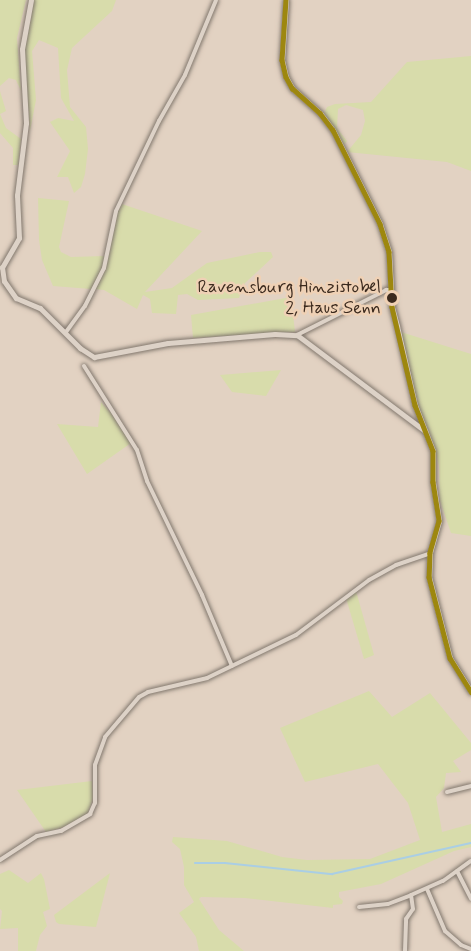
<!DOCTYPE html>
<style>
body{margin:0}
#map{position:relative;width:471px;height:951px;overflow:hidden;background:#e2d2c2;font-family:Mynerve,sans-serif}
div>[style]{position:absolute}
.green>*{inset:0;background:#d8dcab}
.stream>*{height:1.5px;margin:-0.75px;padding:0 0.75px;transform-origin:0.75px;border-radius:0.75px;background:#aacee4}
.roads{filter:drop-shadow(0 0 2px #81776d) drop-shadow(0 0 2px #81776d)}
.street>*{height:4px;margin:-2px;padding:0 2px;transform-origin:2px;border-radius:2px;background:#ddd2c7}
.secondary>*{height:5px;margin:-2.5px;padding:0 2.5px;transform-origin:2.5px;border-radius:2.5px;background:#ddd2c7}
.bus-1>*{height:4.5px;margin:-2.25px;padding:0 2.25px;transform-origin:2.25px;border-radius:2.25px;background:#9d870f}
.dots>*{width:16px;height:16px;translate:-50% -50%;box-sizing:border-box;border:3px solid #efd1b5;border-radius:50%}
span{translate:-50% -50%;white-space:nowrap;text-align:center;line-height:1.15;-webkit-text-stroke:5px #efd1b5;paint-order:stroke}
.bus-label{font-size:18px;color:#3b2a1e}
.right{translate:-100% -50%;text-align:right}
</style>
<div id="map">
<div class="green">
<i style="clip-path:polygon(0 0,26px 0,17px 38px,21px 91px,16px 80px,9px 78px,0 86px)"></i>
<i style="clip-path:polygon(34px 0,116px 0,112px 11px,72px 48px,67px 70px,70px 107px,86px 127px,88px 149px,85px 174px,81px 187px,74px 193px,68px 177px,57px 177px,70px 151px,50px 122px,58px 118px,74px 121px,61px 98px,58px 48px,39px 40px,32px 51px,36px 100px,30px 131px,24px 53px)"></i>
<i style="clip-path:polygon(471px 56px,471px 171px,447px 162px,347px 152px,361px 135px,365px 121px,363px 110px,346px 105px,338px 109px,337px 128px,347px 141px,344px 145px,324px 113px,327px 107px,335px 104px,371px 102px,407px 62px)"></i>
<i style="clip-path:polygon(0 91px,6px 111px,0 114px,6px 128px,21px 139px,18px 165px,13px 165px,13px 148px,0 133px)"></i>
<i style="clip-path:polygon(38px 198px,69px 201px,59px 247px,61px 252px,71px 257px,105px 256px,103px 268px,91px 289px,53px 286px,42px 260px,39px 240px)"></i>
<i style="clip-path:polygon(122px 204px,202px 231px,145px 292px,172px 288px,207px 263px,260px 252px,271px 252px,273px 257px,245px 283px,239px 298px,198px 300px,187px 294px,178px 295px,176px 314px,152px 313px,150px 299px,143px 295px,137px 309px,104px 290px,94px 289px,105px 270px,118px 211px)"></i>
<i style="clip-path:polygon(291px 297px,295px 332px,193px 338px,191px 315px)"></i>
<i style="clip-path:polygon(401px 332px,471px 354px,471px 536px,451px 533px,440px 501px,439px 466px,434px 445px,416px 401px)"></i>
<i style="clip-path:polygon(281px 370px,266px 396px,232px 392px,220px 375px)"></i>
<i style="clip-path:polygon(101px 402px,117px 420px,131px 443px,87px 474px,57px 424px,98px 427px)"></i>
<i style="clip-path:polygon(356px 591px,374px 655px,364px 659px,346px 598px)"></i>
<i style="clip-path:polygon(369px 691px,392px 717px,430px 693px,471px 743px,471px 750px,453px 761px,461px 772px,446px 773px,444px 788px,436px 797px,442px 832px,471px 824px,471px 847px,454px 851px,381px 884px,339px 892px,339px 897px,343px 901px,342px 904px,333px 905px,333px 908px,245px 898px,201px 897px,199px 899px,219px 930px,244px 951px,199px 951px,196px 937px,179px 913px,194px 902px,184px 885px,184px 867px,180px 849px,172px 842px,173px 837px,227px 841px,282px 857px,307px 860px,370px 859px,420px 840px,408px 803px,378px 764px,305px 782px,280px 728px)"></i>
<i style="clip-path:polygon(92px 781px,93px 798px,88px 813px,71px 825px,46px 832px,17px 790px)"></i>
<i style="clip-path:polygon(9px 870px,28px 883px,41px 873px,44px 879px,50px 909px,43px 912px,47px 926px,40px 935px,36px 951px,18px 951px,18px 928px,0 929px,2px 911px,0 909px,0 874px)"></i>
<i style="clip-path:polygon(110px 873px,96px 927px,59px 924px,56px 922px,54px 915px)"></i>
</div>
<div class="stream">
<i style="left:195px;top:863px;width:30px"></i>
<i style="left:225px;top:863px;width:108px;rotate:5.9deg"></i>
<i style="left:332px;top:874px;width:142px;rotate:-12.6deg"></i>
</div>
<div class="roads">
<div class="street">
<i style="left:66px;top:332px;width:32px;rotate:-54deg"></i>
<i style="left:85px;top:306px;width:42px;rotate:-63.4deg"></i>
<i style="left:104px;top:268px;width:58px;rotate:-78.1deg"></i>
<i style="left:116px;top:211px;width:100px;rotate:-64.5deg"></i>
<i style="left:159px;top:121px;width:53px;rotate:-60.5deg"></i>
<i style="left:185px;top:75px;width:81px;rotate:-67.5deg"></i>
<i style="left:297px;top:335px;width:100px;rotate:-26.8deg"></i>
<i style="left:386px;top:290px;width:5px"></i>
<i style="left:84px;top:366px;width:99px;rotate:57.8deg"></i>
<i style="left:137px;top:450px;width:33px;rotate:72deg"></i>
<i style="left:147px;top:481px;width:127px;rotate:64.2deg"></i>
<i style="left:202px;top:595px;width:77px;rotate:67.1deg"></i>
<i style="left:447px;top:792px;width:25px;rotate:-14deg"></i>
<i style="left:0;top:860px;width:44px;rotate:-33deg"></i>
<i style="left:37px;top:836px;width:25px;rotate:-12deg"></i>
<i style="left:61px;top:831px;width:34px;rotate:-30deg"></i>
<i style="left:90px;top:814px;width:12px;rotate:-66deg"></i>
<i style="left:95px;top:803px;width:38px;rotate:-90deg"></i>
<i style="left:95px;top:765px;width:30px;rotate:-70deg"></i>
<i style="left:105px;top:737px;width:52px;rotate:-49.6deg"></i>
<i style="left:139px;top:697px;width:10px;rotate:-29deg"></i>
<i style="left:148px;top:692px;width:61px;rotate:-13.3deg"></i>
<i style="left:207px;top:678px;width:99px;rotate:-25.8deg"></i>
<i style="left:296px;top:635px;width:91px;rotate:-37deg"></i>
<i style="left:369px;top:580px;width:31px;rotate:-29deg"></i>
<i style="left:396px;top:565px;width:36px;rotate:-19deg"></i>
<i style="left:457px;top:871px;width:31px;rotate:63deg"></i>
<i style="left:427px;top:889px;width:46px;rotate:66.8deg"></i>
<i style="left:445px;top:931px;width:21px;rotate:41deg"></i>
<i style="left:461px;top:945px;width:11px;rotate:22deg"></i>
<i style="left:359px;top:907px;width:29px;rotate:-6deg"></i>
<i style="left:388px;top:904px;width:25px;rotate:-21deg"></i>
<i style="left:405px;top:951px;width:32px;rotate:-88deg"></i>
<i style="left:406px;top:919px;width:12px;rotate:-55deg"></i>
<i style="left:413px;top:909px;width:14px;rotate:-98deg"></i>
<i style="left:411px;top:895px;width:35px;rotate:-24deg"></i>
<i style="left:443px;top:881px;width:34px;rotate:-36deg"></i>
</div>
<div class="secondary">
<i style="left:31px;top:0;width:50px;rotate:100.4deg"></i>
<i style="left:22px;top:49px;width:74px;rotate:86.9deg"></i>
<i style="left:26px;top:123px;width:73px;rotate:97.1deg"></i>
<i style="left:17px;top:195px;width:43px;rotate:87.3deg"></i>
<i style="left:19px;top:238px;width:34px;rotate:120deg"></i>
<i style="left:2px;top:267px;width:14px;rotate:82deg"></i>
<i style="left:4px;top:281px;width:21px;rotate:55deg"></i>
<i style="left:16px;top:298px;width:26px;rotate:23deg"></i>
<i style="left:40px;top:308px;width:57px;rotate:45deg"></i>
<i style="left:80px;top:348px;width:17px;rotate:33deg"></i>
<i style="left:94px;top:357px;width:75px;rotate:-10.7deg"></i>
<i style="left:168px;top:343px;width:107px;rotate:-4.8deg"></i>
<i style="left:275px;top:334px;width:22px;rotate:3deg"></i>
<i style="left:297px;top:335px;width:160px;rotate:36.9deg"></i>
<i style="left:286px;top:0;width:60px;rotate:93.8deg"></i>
<i style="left:282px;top:60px;width:17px;rotate:77deg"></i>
<i style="left:286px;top:77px;width:13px;rotate:61deg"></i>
<i style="left:292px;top:88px;width:38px;rotate:42deg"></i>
<i style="left:320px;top:113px;width:21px;rotate:53deg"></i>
<i style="left:333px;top:130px;width:105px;rotate:63.4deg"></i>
<i style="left:380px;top:224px;width:29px;rotate:72deg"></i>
<i style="left:389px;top:252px;width:55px;rotate:86.9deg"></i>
<i style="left:392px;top:307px;width:20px;rotate:75deg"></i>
<i style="left:397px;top:326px;width:81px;rotate:77.2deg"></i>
<i style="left:415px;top:405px;width:49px;rotate:68.6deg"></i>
<i style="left:433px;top:451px;width:31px;rotate:90deg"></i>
<i style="left:433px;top:482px;width:39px;rotate:81deg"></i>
<i style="left:439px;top:521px;width:33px;rotate:106deg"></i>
<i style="left:430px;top:553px;width:24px;rotate:92deg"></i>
<i style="left:429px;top:577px;width:84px;rotate:75.5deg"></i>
<i style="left:450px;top:658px;width:40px;rotate:58deg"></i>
</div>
</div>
<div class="bus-1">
<i style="left:286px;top:0;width:60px;rotate:93.8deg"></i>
<i style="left:282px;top:60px;width:17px;rotate:77deg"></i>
<i style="left:286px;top:77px;width:13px;rotate:61deg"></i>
<i style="left:292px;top:88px;width:38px;rotate:42deg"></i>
<i style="left:320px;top:113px;width:21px;rotate:53deg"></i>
<i style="left:333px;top:130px;width:105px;rotate:63.4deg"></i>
<i style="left:380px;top:224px;width:29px;rotate:72deg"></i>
<i style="left:389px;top:252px;width:55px;rotate:86.9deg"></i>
<i style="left:392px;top:307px;width:101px;rotate:76.8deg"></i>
<i style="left:415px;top:405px;width:49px;rotate:68.6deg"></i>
<i style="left:433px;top:451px;width:31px;rotate:90deg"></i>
<i style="left:433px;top:482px;width:39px;rotate:81deg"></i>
<i style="left:439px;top:521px;width:33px;rotate:106deg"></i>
<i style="left:430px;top:553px;width:24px;rotate:92deg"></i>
<i style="left:429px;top:577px;width:84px;rotate:75.5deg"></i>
<i style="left:450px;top:658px;width:40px;rotate:58deg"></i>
</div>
<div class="dots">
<i style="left:392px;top:298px;background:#3b2a1e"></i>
</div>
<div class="bus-label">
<span class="right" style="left:381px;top:298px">Ravensburg Hinzistobel<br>2, Haus Senn</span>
</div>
</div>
